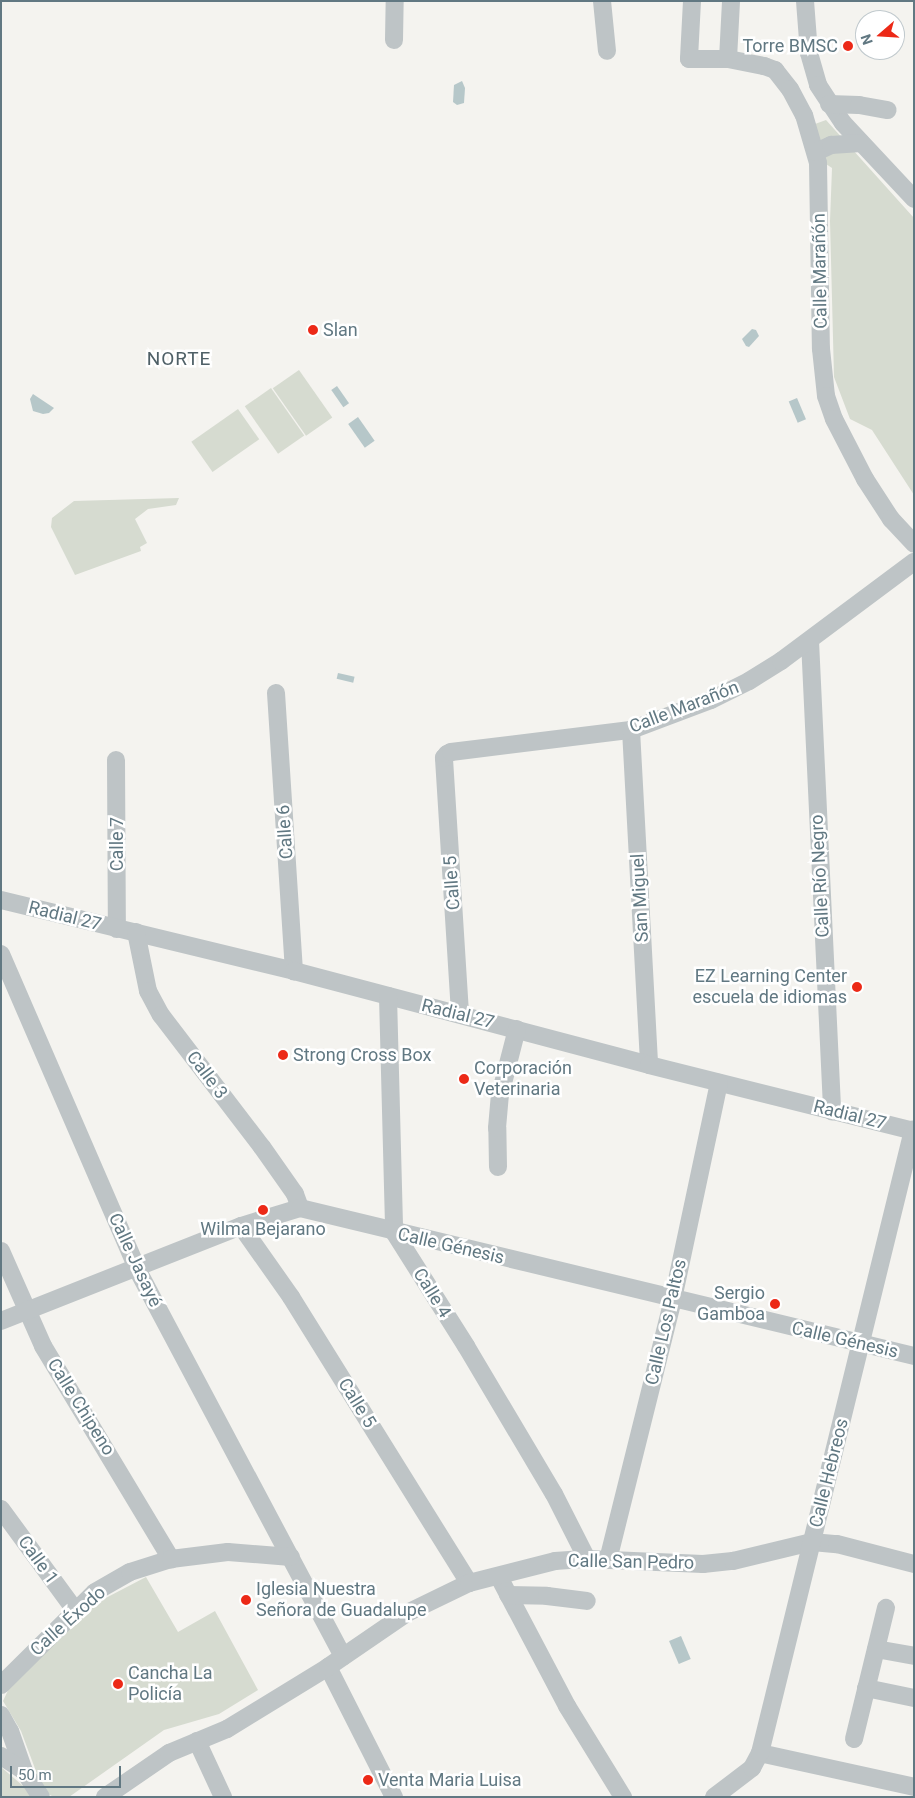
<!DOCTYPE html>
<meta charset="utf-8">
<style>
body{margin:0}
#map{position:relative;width:915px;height:1798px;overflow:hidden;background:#f4f3ef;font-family:Roboto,sans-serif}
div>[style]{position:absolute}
.green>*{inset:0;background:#d6dbd0;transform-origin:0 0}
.water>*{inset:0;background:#b6c7c9;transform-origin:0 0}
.minor>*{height:18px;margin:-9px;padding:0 9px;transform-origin:9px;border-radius:9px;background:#bec4c6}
.dots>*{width:14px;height:14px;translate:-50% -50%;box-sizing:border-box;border:2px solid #fff;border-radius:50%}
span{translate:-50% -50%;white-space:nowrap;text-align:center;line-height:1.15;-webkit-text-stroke:5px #fff;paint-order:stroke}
.poi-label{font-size:18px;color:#617882}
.right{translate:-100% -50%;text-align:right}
.left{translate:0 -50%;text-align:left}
.street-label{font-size:18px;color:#617882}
.neighbourhood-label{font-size:19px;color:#4f6067;letter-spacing:1px}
.frame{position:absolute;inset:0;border:2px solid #617882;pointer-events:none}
.north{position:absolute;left:855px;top:10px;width:50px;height:50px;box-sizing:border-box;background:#fff;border:1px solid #c0c9cd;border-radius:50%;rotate:251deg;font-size:14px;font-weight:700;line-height:20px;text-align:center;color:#617882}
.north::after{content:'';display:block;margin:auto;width:18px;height:22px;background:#ec2917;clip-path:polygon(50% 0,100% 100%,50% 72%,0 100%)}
.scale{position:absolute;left:10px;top:1766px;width:111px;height:22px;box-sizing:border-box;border:2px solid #617882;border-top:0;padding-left:6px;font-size:15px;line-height:18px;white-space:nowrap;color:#617882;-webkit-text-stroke:4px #fff;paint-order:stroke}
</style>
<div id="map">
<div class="green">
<i style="clip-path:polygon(826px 120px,914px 218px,914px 495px,872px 430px,850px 419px,834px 377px,830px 221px,832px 168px,826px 164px,815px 124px)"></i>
<i style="left:299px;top:370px;width:58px;height:32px;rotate:55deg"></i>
<i style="left:271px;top:388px;width:58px;height:32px;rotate:55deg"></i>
<i style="left:238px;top:409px;width:37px;height:57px;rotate:55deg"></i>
<i style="clip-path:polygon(179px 498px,176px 505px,148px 509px,135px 519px,147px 543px,140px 547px,141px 551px,75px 575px,51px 527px,52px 518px,74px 501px)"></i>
<i style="clip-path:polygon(146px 1577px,178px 1632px,215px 1611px,258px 1690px,219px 1714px,164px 1730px,69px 1797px,54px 1797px,48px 1794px,40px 1782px,21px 1731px,3px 1701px,12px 1682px,100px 1601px)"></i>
<i style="clip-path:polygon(1px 1767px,29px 1791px,31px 1797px,1px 1797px)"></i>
</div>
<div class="water">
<i style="clip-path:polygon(462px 81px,465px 88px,464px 103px,457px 105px,453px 102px,454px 85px)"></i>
<i style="clip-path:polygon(752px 329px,756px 330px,759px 336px,749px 347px,746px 346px,742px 339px)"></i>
<i style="left:337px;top:386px;width:21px;height:7px;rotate:55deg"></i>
<i style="clip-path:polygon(33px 394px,54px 408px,49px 413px,43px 414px,33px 411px,30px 399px)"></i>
<i style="left:797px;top:398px;width:23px;height:9px;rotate:67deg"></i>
<i style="left:358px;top:417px;width:29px;height:12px;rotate:55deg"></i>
<i style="left:338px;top:673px;width:17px;height:6px;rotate:13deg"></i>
<i style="left:681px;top:1636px;width:25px;height:13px;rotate:67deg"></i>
</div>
<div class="minor">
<i style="left:602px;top:1px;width:50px;rotate:84.3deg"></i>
<i style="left:692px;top:1px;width:58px;rotate:93deg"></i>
<i style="left:689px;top:59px;width:39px"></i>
<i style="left:728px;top:59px;width:37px;rotate:11deg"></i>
<i style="left:764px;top:66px;width:12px;rotate:20deg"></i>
<i style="left:775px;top:70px;width:24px;rotate:52deg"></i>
<i style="left:790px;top:89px;width:30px;rotate:62deg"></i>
<i style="left:804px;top:115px;width:50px;rotate:73.7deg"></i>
<i style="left:818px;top:163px;width:186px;rotate:89.1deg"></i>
<i style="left:821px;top:349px;width:47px;rotate:83.9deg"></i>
<i style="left:826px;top:396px;width:24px;rotate:71deg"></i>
<i style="left:834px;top:419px;width:68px;rotate:62.7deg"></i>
<i style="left:865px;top:479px;width:48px;rotate:57deg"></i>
<i style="left:891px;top:519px;width:34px;rotate:47deg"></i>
<i style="left:805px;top:1px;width:52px;rotate:85.6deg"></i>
<i style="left:809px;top:53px;width:33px;rotate:74deg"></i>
<i style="left:818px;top:85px;width:45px;rotate:56.7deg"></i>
<i style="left:843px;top:123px;width:104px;rotate:46.9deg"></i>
<i style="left:394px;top:40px;width:39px;rotate:-89deg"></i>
<i style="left:728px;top:59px;width:58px;rotate:-87deg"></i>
<i style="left:829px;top:104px;width:30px;rotate:2deg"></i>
<i style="left:859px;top:105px;width:29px;rotate:10deg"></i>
<i style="left:816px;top:152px;width:17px;rotate:-25deg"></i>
<i style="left:831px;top:145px;width:30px;rotate:-4deg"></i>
<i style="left:810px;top:641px;width:471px;rotate:87.3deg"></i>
<i style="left:276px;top:693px;width:279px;rotate:86.3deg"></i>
<i style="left:631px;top:730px;width:335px;rotate:86.9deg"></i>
<i style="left:116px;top:760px;width:169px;rotate:89.7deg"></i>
<i style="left:1px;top:900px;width:301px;rotate:13.6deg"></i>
<i style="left:294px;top:971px;width:367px;rotate:14.8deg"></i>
<i style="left:649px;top:1065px;width:273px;rotate:14deg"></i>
<i style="left:136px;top:932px;width:60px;rotate:78.5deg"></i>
<i style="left:148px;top:991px;width:27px;rotate:62deg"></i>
<i style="left:161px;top:1015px;width:166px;rotate:52.6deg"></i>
<i style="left:262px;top:1147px;width:57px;rotate:54.9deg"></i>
<i style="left:295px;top:1194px;width:15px;rotate:70deg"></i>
<i style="left:1px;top:954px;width:343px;rotate:66.6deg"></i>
<i style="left:137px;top:1269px;width:439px;rotate:62deg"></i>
<i style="left:388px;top:996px;width:236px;rotate:88.5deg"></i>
<i style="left:394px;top:1232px;width:135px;rotate:57.7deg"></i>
<i style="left:466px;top:1346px;width:172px;rotate:59.3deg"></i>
<i style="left:554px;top:1494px;width:73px;rotate:63.1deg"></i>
<i style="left:460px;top:1013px;width:256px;rotate:-93.6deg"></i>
<i style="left:444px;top:758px;width:5px;rotate:-53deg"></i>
<i style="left:447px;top:754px;width:4px;rotate:-27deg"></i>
<i style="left:451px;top:752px;width:181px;rotate:-7deg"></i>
<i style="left:631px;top:730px;width:85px;rotate:-20.6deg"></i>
<i style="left:711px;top:700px;width:42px;rotate:-26.6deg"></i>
<i style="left:749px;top:681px;width:38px;rotate:-32deg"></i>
<i style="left:781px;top:661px;width:166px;rotate:-36.7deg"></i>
<i style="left:498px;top:1167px;width:39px;rotate:-91deg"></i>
<i style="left:497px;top:1128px;width:33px;rotate:-85deg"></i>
<i style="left:500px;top:1095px;width:68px;rotate:-75.6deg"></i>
<i style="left:241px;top:1226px;width:87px;rotate:54.8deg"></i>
<i style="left:291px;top:1297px;width:337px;rotate:58.1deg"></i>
<i style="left:1px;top:1251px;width:104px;rotate:66.1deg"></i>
<i style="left:43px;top:1346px;width:249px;rotate:59deg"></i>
<i style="left:1px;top:1321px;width:258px;rotate:-21.6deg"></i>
<i style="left:241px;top:1226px;width:62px;rotate:-17deg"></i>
<i style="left:300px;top:1208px;width:632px;rotate:13.55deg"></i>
<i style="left:1px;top:1509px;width:125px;rotate:53.8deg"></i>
<i style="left:608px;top:1560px;width:269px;rotate:-76deg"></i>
<i style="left:673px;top:1299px;width:221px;rotate:-78deg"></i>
<i style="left:499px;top:1577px;width:146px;rotate:62.2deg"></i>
<i style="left:567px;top:1706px;width:107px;rotate:58.4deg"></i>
<i style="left:508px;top:1595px;width:39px;rotate:1deg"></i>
<i style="left:547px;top:1596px;width:40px;rotate:7.1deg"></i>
<i style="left:876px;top:1649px;width:39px;rotate:10deg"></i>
<i style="left:328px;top:1667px;width:146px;rotate:63.1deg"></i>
<i style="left:1px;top:1685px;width:132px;rotate:-44.7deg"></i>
<i style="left:95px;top:1592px;width:40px;rotate:-29.7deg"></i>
<i style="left:130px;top:1572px;width:43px;rotate:-17.6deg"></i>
<i style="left:171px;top:1559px;width:57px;rotate:-7deg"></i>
<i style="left:228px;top:1552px;width:63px;rotate:4.5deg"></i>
<i style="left:866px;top:1688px;width:49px;rotate:11.8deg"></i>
<i style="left:1px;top:1715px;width:18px;rotate:61deg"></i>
<i style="left:10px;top:1731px;width:42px;rotate:70.7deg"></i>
<i style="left:24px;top:1771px;width:31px;rotate:57deg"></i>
<i style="left:854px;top:1739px;width:135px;rotate:-76.3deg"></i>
<i style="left:197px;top:1741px;width:62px;rotate:65.1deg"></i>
<i style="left:760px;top:1753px;width:158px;rotate:12.4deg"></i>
<i style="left:1px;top:1756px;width:27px;rotate:33deg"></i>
<i style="left:105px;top:1797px;width:78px;rotate:-34.5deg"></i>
<i style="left:169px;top:1753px;width:63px;rotate:-22.5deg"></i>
<i style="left:227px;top:1729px;width:119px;rotate:-31.5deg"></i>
<i style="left:328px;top:1667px;width:96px;rotate:-34.4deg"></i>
<i style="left:407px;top:1613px;width:69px;rotate:-25.8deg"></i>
<i style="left:469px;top:1583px;width:89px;rotate:-14.3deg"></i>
<i style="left:555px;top:1561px;width:32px;rotate:-4deg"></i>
<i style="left:587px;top:1559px;width:116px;rotate:2.5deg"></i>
<i style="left:703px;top:1564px;width:30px;rotate:-6deg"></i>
<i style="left:733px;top:1561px;width:81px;rotate:-13.5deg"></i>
<i style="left:812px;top:1542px;width:25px;rotate:5deg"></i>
<i style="left:837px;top:1544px;width:80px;rotate:14.6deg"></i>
<i style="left:714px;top:1797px;width:48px;rotate:-37.3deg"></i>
<i style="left:752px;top:1768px;width:17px;rotate:-62deg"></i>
<i style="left:760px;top:1753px;width:642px;rotate:-76.2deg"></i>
</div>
<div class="dots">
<i style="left:848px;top:46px;background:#ec2917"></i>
<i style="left:313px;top:330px;background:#ec2917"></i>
<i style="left:857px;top:987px;background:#ec2917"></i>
<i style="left:283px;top:1055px;background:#ec2917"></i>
<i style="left:464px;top:1079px;background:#ec2917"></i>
<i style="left:263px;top:1210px;background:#ec2917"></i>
<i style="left:775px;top:1304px;background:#ec2917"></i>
<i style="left:246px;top:1600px;background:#ec2917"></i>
<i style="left:118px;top:1684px;background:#ec2917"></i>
<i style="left:368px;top:1780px;background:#ec2917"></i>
</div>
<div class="poi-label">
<span class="right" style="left:838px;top:46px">Torre BMSC</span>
<span class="left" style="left:323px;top:330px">Slan</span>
<span class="right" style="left:847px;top:987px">EZ Learning Center<br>escuela de idiomas</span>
<span class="left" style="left:293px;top:1055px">Strong Cross Box</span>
<span class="left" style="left:474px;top:1079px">Corporación<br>Veterinaria</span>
<span style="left:263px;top:1229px">Wilma Bejarano</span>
<span class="right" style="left:765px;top:1304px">Sergio<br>Gamboa</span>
<span class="left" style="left:256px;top:1600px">Iglesia Nuestra<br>Señora de Guadalupe</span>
<span class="left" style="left:128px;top:1684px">Cancha La<br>Policía</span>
<span class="left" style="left:378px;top:1780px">Venta Maria Luisa</span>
</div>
<div class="street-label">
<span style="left:820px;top:271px;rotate:-91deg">Calle Marañón</span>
<span style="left:684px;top:707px;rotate:-21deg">Calle Marañón</span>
<span style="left:285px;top:832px;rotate:-94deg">Calle 6</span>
<span style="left:117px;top:844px;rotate:-90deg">Calle 7</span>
<span style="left:820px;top:876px;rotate:-93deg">Calle Río Negro</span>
<span style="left:452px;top:883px;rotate:-94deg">Calle 5</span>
<span style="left:640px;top:898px;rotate:-93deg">San Miguel</span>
<span style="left:65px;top:916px;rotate:14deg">Radial 27</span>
<span style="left:458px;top:1014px;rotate:14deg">Radial 27</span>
<span style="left:207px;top:1075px;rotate:53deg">Calle 3</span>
<span style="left:850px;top:1115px;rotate:14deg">Radial 27</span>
<span style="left:451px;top:1246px;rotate:13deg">Calle Génesis</span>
<span style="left:135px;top:1260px;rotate:65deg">Calle Jasayé</span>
<span style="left:432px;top:1293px;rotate:58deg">Calle 4</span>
<span style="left:666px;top:1322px;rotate:-77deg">Calle Los Paltos</span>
<span style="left:845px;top:1340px;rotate:13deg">Calle Génesis</span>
<span style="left:357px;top:1403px;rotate:58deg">Calle 5</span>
<span style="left:81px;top:1407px;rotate:58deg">Calle Chipeno</span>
<span style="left:829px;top:1473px;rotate:-76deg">Calle Hebreos</span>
<span style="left:38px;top:1560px;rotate:54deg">Calle 1</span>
<span style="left:631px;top:1562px;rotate:1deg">Calle San Pedro</span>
<span style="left:68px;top:1621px;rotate:-42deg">Calle Éxodo</span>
</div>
<div class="neighbourhood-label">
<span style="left:179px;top:359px">NORTE</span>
</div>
<div class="frame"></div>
<div class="north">N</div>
<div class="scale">50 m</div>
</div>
